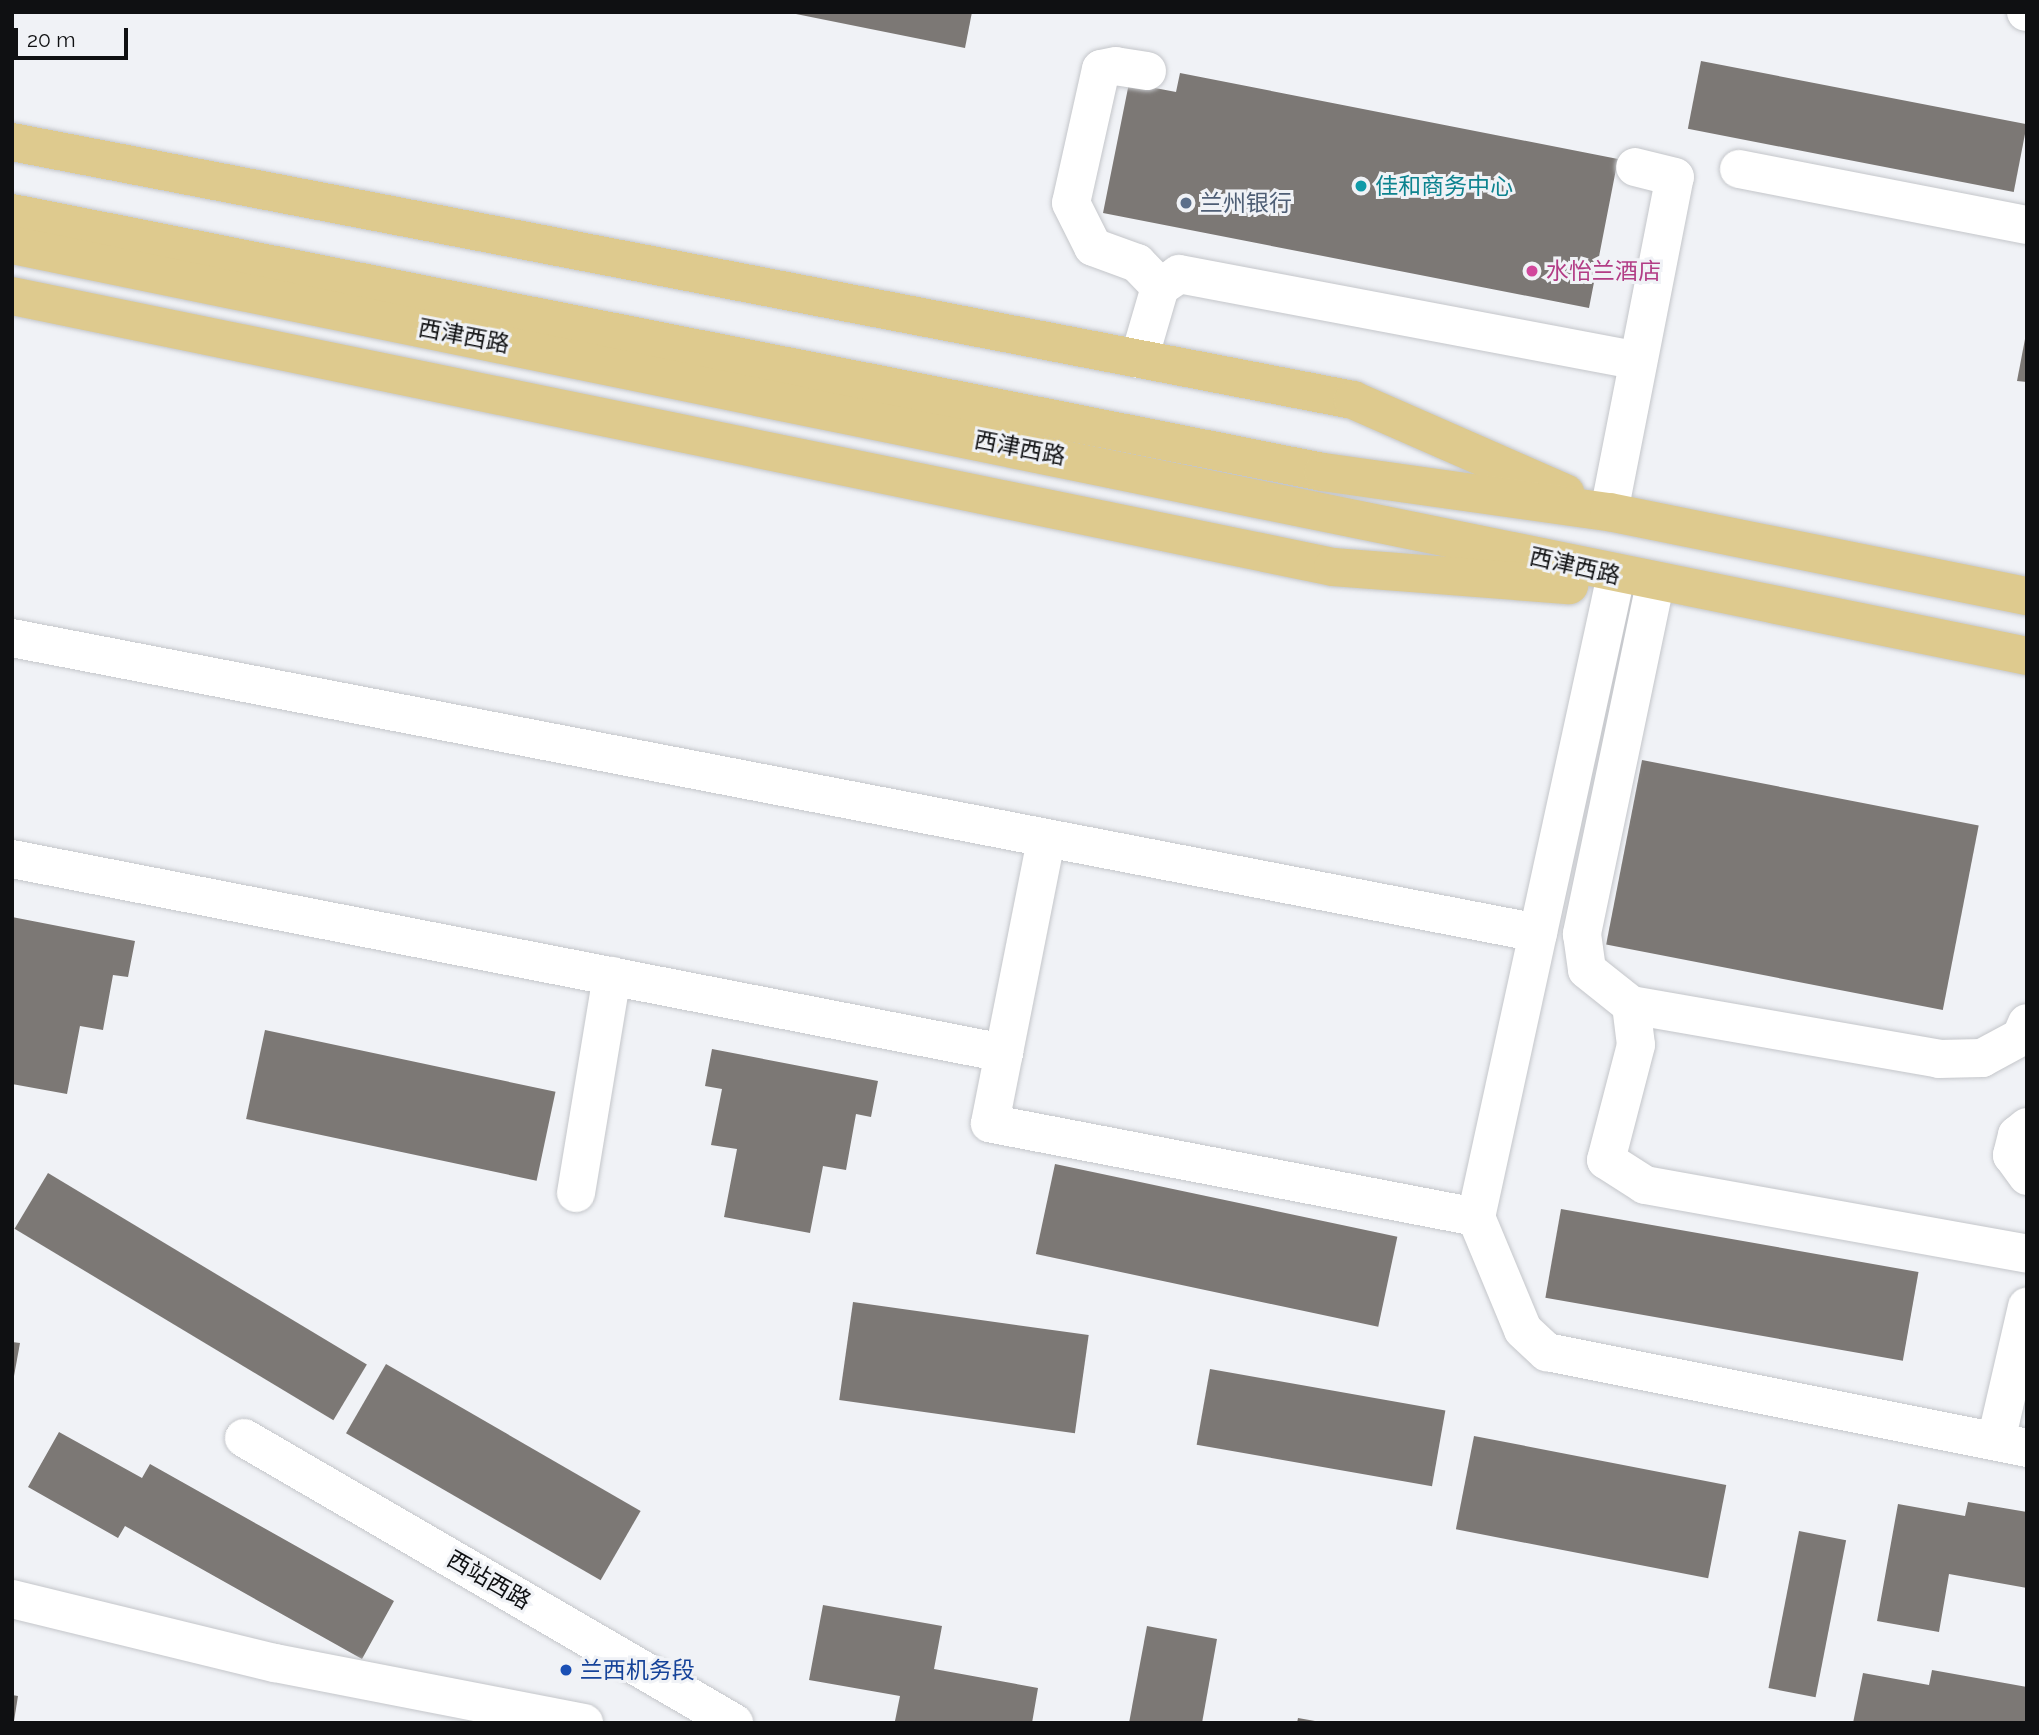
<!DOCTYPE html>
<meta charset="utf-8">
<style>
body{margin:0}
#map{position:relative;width:2039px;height:1735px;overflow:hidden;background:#f0f2f6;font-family:Raleway,"Noto Sans SC",sans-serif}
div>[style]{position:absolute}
.building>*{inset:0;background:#7c7875;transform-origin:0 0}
.roads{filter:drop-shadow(0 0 2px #c4c6ca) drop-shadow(0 0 2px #c4c6ca)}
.minor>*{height:38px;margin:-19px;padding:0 19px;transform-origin:19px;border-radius:19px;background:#fff}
.major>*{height:38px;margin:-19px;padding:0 19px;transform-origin:19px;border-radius:19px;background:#deca8e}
.dots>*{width:19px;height:19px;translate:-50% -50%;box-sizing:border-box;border:4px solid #f0f2f6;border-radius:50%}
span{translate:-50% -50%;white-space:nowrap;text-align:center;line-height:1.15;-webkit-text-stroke:6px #f0f2f6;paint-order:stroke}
.culture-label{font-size:23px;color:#0d838f}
.left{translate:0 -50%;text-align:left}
.service-label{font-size:23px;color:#4e5e75}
.hotel-label{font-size:23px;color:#b23c85}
.street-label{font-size:23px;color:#0f1012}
.transit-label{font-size:23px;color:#164399}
.frame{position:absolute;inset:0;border:14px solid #0f1012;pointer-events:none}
.scale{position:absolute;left:14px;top:28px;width:114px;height:32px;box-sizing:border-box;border:4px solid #0f1012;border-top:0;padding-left:9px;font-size:21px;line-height:24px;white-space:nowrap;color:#0f1012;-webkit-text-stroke:5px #f0f2f6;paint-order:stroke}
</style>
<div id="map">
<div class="building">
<i style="clip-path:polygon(786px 12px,972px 12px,965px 48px)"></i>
<i style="left:1701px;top:61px;width:332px;height:69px;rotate:11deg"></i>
<i style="clip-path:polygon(1180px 73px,1618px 159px,1589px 308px,1103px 213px,1129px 83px,1176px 92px)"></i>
<i style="clip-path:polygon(2025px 339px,2027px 339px,2027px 382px,2017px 381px)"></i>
<i style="left:1642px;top:760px;width:343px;height:188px;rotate:11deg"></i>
<i style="clip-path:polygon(12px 917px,135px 941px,128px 977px,113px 975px,103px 1030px,80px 1026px,67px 1094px,12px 1084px)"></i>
<i style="left:265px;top:1030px;width:297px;height:91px;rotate:12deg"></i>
<i style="clip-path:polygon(712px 1049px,878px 1081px,871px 1117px,856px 1114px,846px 1170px,823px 1166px,810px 1233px,724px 1217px,737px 1149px,711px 1145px,722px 1089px,705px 1086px)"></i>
<i style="left:1055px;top:1164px;width:350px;height:92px;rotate:12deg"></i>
<i style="left:48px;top:1173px;width:372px;height:65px;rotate:31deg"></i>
<i style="left:1561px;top:1209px;width:363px;height:90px;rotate:10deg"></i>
<i style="left:853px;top:1302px;width:238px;height:99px;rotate:8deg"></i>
<i style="clip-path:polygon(12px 1342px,20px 1343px,14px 1376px,12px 1376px)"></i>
<i style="left:386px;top:1364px;width:294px;height:80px;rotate:30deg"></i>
<i style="left:1210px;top:1369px;width:239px;height:77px;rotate:10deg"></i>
<i style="clip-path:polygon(59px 1432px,142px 1478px,150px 1464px,394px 1601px,362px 1659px,125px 1526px,118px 1538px,28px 1487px)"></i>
<i style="left:1474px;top:1436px;width:257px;height:95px;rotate:11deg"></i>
<i style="clip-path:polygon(1968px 1502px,2027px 1512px,2027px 1588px,1949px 1574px,1939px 1632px,1877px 1621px,1898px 1504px,1965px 1516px)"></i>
<i style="left:1799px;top:1531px;width:48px;height:160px;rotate:11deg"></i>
<i style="clip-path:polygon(823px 1605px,942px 1626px,934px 1669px,1038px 1688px,1032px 1723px,895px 1721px,900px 1696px,809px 1680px)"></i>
<i style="clip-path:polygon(1147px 1626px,1217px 1639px,1202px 1723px,1129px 1723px)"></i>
<i style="clip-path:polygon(1932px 1670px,2027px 1687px,2027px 1723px,1853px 1723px,1863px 1673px,1929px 1685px)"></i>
<i style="clip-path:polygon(12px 1695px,18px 1696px,14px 1721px,12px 1720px)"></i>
<i style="clip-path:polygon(1298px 1718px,1315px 1721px,1315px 1723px,1297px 1723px)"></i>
</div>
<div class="roads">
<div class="minor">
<i style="left:2026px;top:12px;width:1px"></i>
<i style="left:1147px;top:71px;width:31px;rotate:-171deg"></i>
<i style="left:1116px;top:66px;width:15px;rotate:169deg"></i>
<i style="left:1101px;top:69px;width:137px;rotate:102.6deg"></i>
<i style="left:1071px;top:203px;width:49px;rotate:63.4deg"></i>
<i style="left:1093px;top:247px;width:47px;rotate:20deg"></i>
<i style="left:1137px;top:263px;width:33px;rotate:46deg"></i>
<i style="left:1739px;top:169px;width:293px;rotate:11deg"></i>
<i style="left:1139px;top:359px;width:75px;rotate:-73.7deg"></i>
<i style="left:1160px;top:287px;width:23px;rotate:-34deg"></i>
<i style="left:1179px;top:274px;width:465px;rotate:10.7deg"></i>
<i style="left:1609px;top:512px;width:341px;rotate:-78.9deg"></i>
<i style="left:1675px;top:177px;width:41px;rotate:-166deg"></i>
<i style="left:1655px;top:584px;width:358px;rotate:101.8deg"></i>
<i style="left:1582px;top:934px;width:36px;rotate:82deg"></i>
<i style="left:1587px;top:970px;width:56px;rotate:38.5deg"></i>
<i style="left:1631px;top:1005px;width:40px;rotate:82.9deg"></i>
<i style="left:1636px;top:1045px;width:119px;rotate:104.6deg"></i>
<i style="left:1606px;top:1160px;width:46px;rotate:32.7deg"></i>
<i style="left:1645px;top:1185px;width:388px;rotate:10.2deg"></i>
<i style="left:12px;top:638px;width:1554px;rotate:10.94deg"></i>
<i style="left:1538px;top:933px;width:291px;rotate:102.3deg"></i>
<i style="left:1476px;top:1217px;width:495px;rotate:-169.1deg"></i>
<i style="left:990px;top:1123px;width:288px;rotate:-78.8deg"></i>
<i style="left:12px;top:859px;width:1011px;rotate:11.07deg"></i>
<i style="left:1538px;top:933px;width:353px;rotate:-77.7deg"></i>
<i style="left:1631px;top:1005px;width:313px;rotate:9.9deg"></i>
<i style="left:1939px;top:1059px;width:43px;rotate:-1.3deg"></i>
<i style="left:1982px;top:1058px;width:44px;rotate:-28.3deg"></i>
<i style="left:2021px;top:1037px;width:15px;rotate:-67deg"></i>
<i style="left:2027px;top:1127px;width:13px;rotate:141deg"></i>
<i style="left:2017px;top:1135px;width:21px;rotate:104deg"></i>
<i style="left:2012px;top:1155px;width:26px;rotate:54deg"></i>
<i style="left:576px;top:1193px;width:220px;rotate:-80.6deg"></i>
<i style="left:1476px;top:1217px;width:122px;rotate:67.4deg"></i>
<i style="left:1523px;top:1330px;width:33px;rotate:43deg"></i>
<i style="left:1547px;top:1352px;width:490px;rotate:11.3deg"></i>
<i style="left:244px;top:1438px;width:567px;rotate:30.18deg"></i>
<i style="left:1996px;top:1441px;width:138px;rotate:-77deg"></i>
<i style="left:12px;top:1599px;width:271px;rotate:13.7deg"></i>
<i style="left:275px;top:1663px;width:315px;rotate:11deg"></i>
</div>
<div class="major">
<i style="left:12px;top:142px;width:1366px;rotate:10.89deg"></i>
<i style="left:1353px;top:400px;width:232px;rotate:23.7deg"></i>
<i style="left:12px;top:213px;width:1336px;rotate:11.18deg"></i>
<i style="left:1323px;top:472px;width:289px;rotate:8deg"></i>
<i style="left:1609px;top:512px;width:426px;rotate:11.4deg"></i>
<i style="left:12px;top:245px;width:2056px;rotate:11.53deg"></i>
<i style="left:12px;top:296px;width:1349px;rotate:11.59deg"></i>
<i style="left:1333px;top:567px;width:237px;rotate:4.4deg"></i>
</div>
</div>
<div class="dots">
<i style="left:1361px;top:186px;background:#0f9aa8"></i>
<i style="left:1186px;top:203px;background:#5c6f8a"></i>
<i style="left:1532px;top:271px;background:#d1479c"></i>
<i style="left:566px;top:1670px;background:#1a4fb4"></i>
</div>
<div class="culture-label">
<span class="left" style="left:1375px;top:186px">佳和商务中心</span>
</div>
<div class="service-label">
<span class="left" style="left:1200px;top:203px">兰州银行</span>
</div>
<div class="hotel-label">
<span class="left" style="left:1546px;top:271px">水怡兰酒店</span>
</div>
<div class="street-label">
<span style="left:464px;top:336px;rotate:11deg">西津西路</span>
<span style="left:1020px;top:448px;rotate:11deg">西津西路</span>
<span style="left:1575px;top:566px;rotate:13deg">西津西路</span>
<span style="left:489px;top:1580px;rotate:30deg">西站西路</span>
</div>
<div class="transit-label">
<span class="left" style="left:580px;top:1670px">兰西机务段</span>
</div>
<div class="frame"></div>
<div class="scale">20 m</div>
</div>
